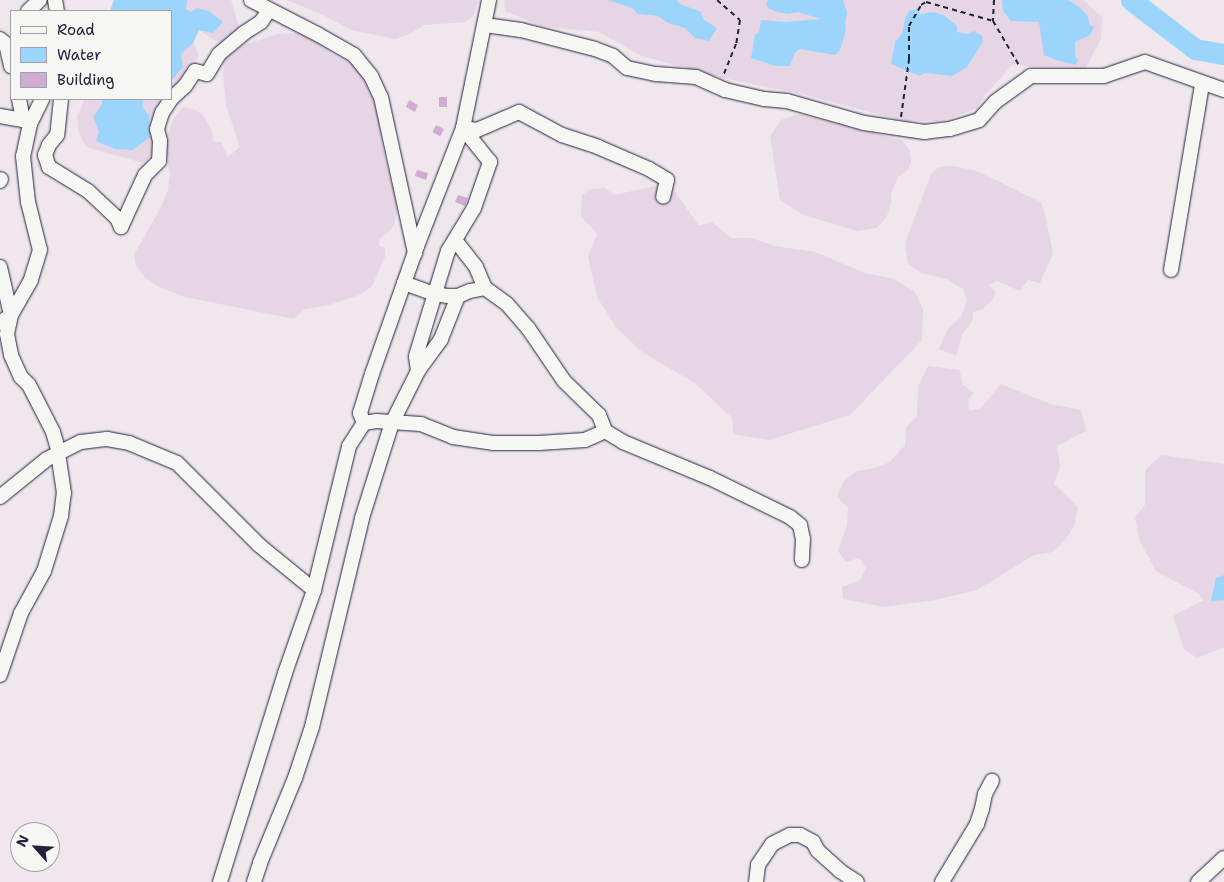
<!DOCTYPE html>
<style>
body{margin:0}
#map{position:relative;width:1224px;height:882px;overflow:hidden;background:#efe7ec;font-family:"Shantell Sans",sans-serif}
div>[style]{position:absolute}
.built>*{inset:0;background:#e6d5e5}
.water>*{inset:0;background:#9cd5fc}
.river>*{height:21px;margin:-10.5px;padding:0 10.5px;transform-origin:10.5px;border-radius:10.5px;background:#9cd5fc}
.building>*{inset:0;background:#d1acd4;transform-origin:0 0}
.path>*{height:2px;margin-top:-1px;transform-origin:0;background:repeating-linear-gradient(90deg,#22223b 0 5px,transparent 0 9px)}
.roads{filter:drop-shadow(0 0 1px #22223b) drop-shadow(0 0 1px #22223b)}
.street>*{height:14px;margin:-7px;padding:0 7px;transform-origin:7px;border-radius:7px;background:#f6f6f2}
span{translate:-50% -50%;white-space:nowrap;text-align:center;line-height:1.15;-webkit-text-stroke:4px #f6f6f2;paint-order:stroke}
.legend{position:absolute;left:10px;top:10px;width:162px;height:90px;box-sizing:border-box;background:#f6f6f2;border:1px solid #a1a1a9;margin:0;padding:6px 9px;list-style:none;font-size:15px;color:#22223b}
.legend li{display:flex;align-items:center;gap:10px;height:25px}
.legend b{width:25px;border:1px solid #a1a1a9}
.north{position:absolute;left:10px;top:822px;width:50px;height:50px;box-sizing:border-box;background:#f6f6f2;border:1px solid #a1a1a9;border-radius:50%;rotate:296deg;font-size:14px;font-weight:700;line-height:20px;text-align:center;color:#22223b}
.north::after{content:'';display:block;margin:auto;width:18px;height:22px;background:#22223b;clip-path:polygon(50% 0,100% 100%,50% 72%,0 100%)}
</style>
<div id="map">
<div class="built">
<i style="clip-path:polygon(114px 0,231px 0,239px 28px,230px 39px,219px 43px,199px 30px,193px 43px,199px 54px,193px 71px,171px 91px,171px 11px,110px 11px)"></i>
<i style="clip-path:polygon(287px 0,477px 0,478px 3px,473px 16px,466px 22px,424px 25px,408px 35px,395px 39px,351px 30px,327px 17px)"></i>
<i style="clip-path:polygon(504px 0,1083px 0,1102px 17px,1101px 39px,1084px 71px,1075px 73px,1013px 64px,985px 95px,977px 108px,944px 121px,904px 121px,801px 94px,718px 77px,642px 56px,599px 32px,541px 26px,505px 11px)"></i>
<i style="clip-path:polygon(300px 33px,316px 39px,331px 53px,350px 62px,366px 77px,376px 94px,382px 145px,387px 167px,396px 191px,398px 208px,394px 225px,388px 233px,380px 238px,379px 245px,385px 248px,385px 257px,372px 286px,362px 294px,329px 305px,305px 309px,294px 319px,185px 297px,159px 287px,145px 277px,136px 266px,134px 254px,159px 211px,168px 190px,170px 174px,165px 151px,167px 135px,174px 118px,183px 107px,194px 109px,203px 115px,212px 131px,213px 141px,221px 142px,228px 157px,240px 147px,226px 105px,223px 76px,224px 58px,244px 45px,277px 34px)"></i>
<i style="clip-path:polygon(85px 99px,165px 99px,154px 154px,143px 163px,86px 147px,79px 133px,77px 116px)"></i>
<i style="clip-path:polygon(798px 114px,902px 140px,909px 149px,911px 162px,908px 170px,898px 177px,891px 193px,891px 203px,887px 216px,877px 228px,857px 231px,804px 215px,780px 200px,770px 136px,781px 120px)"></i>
<i style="clip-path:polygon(954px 166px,977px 171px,1041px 202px,1045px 214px,1053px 253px,1040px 283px,1028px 280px,1020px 291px,997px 281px,989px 285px,995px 291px,994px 298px,982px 310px,973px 312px,972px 321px,962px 335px,956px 356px,939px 349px,947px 330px,961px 317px,967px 301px,963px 289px,946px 279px,921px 273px,908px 264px,905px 243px,931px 174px,939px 167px)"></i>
<i style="clip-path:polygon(669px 183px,699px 226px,712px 222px,731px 238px,751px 238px,775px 246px,815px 252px,865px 273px,894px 279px,915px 292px,923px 309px,922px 340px,850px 415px,769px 440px,733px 434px,732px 418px,696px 384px,642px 352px,616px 327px,597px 297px,588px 256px,597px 234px,581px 216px,582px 195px,591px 189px,605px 188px,614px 195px)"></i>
<i style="clip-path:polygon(928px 366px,960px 370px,962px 384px,974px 393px,968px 399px,969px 411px,981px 408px,1001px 384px,1050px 404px,1081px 410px,1086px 431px,1057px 446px,1060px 467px,1054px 484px,1078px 507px,1074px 526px,1066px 539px,1053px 552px,1034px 555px,977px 590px,935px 600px,884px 607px,843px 599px,842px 587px,860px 580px,866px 568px,859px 558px,846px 562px,838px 551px,847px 525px,848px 508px,837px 496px,844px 481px,857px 471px,875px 468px,890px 462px,905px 445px,906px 428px,917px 416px,918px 386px)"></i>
<i style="clip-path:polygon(1162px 455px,1224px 464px,1224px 647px,1197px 658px,1184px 649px,1173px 616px,1204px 600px,1199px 594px,1156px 571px,1140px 542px,1135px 518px,1145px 505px,1145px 470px)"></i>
</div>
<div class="water">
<i style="clip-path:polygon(114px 0,187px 0,186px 9px,191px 12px,197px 8px,209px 11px,223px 22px,213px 33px,199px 30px,193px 43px,181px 54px,183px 67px,171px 81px,171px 11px,110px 11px)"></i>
<i style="clip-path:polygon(608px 0,676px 0,680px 4px,701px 12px,704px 20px,717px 28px,709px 41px,695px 38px,685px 28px,668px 23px,658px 16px,638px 14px,632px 8px)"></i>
<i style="clip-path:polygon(768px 0,843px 0,847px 13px,845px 23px,846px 30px,840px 50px,835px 55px,799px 49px,795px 53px,790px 66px,776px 66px,751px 58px,755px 35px,759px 32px,761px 20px,785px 22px,821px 19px,798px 12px,787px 14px,774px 11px,768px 8px,766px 4px)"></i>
<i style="clip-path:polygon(1002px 0,1067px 0,1078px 6px,1088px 16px,1089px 24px,1094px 27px,1090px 35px,1075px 42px,1075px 56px,1078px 60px,1076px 65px,1056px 60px,1044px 55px,1039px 22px,1011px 21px,1003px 11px)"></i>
<i style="clip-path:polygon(918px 9px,920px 14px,934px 12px,945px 16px,957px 26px,957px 32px,967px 34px,974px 31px,982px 36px,983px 42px,967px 67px,952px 76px,925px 73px,920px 76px,891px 64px,895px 42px,902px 34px,905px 19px,909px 11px)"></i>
<i style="clip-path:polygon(102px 99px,144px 99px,142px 106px,149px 116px,150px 137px,133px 150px,115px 149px,96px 141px,99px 131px,93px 117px,102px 104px)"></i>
<i style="clip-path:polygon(1224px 575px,1224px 600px,1211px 601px,1216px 578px)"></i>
</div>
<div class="river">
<i style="left:1131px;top:0;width:81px;rotate:37.4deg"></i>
<i style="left:1195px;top:49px;width:29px;rotate:10deg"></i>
</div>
<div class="building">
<i style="left:439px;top:97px;width:8px;height:10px"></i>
<i style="clip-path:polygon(409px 100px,418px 105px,415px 112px,406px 107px)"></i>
<i style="left:436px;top:125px;width:9px;height:8px;rotate:27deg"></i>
<i style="clip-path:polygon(417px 170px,428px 173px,426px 180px,415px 176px)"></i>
<i style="clip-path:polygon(458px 195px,468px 198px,465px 206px,455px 202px)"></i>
</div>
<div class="path">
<i style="left:717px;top:0;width:30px;rotate:41deg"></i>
<i style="left:740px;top:20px;width:24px;rotate:99deg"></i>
<i style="left:736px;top:44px;width:35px;rotate:112deg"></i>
<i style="left:994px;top:0;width:21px;rotate:93deg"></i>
<i style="left:993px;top:21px;width:53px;rotate:59.6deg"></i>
<i style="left:901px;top:117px;width:59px;rotate:-82.1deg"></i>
<i style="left:909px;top:59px;width:33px;rotate:-90deg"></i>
<i style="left:909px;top:26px;width:24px;rotate:-60deg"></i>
<i style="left:921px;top:5px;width:6px;rotate:-31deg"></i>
<i style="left:926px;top:2px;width:70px;rotate:15.8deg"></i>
</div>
<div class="roads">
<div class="street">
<i style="left:55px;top:0;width:11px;rotate:80deg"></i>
<i style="left:251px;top:0;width:76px;rotate:27.2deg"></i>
<i style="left:319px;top:35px;width:40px;rotate:29.7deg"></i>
<i style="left:354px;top:55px;width:27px;rotate:51deg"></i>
<i style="left:371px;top:76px;width:23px;rotate:65deg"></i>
<i style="left:381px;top:97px;width:160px;rotate:77.7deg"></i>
<i style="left:28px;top:11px;width:16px;rotate:-43deg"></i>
<i style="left:485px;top:25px;width:36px;rotate:8deg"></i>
<i style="left:521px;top:30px;width:76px;rotate:14.4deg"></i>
<i style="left:595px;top:49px;width:19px;rotate:21deg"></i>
<i style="left:613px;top:56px;width:18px;rotate:41deg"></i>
<i style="left:627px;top:68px;width:30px;rotate:12deg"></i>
<i style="left:656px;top:74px;width:40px;rotate:4.3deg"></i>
<i style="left:696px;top:77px;width:32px;rotate:24deg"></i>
<i style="left:725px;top:90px;width:40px;rotate:13deg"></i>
<i style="left:764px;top:99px;width:23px;rotate:5deg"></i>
<i style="left:787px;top:101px;width:80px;rotate:15.9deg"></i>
<i style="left:864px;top:123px;width:61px;rotate:8.5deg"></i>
<i style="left:924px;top:132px;width:26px;rotate:-7deg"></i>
<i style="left:950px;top:129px;width:30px;rotate:-17deg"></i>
<i style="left:979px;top:120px;width:24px;rotate:-48deg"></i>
<i style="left:995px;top:102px;width:44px;rotate:-35.8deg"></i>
<i style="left:1031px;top:76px;width:73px"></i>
<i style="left:1104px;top:76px;width:43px;rotate:-18.9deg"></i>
<i style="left:1145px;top:62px;width:84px;rotate:19.5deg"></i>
<i style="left:0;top:39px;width:8px;rotate:40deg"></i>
<i style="left:6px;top:44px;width:23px;rotate:77deg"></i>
<i style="left:19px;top:99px;width:21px;rotate:79deg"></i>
<i style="left:61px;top:99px;width:36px;rotate:96deg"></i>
<i style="left:57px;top:135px;width:13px;rotate:129deg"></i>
<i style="left:49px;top:145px;width:11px;rotate:112deg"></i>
<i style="left:45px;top:155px;width:13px;rotate:72deg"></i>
<i style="left:49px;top:167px;width:46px;rotate:31.6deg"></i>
<i style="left:88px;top:191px;width:40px;rotate:43deg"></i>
<i style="left:117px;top:218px;width:10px;rotate:66deg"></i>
<i style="left:171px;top:99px;width:19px;rotate:-43deg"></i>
<i style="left:185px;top:86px;width:18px;rotate:-56deg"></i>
<i style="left:195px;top:71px;width:12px;rotate:14deg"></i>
<i style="left:207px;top:74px;width:23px;rotate:-59deg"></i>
<i style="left:219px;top:54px;width:33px;rotate:-40deg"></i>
<i style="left:244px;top:33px;width:20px;rotate:-33deg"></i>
<i style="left:261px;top:22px;width:14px;rotate:-56deg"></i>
<i style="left:0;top:116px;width:23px;rotate:10deg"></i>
<i style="left:23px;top:120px;width:8px;rotate:30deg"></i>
<i style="left:30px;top:124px;width:33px;rotate:102deg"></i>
<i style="left:23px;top:156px;width:46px;rotate:83.8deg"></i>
<i style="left:28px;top:202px;width:49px;rotate:76deg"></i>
<i style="left:40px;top:250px;width:31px;rotate:107deg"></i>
<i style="left:31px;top:280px;width:40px;rotate:119.7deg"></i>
<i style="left:11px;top:315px;width:14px;rotate:144deg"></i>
<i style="left:30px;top:124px;width:28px;rotate:-64deg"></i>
<i style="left:463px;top:128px;width:14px;rotate:8deg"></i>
<i style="left:477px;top:130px;width:46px;rotate:-23.2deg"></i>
<i style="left:519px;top:112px;width:49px;rotate:28.1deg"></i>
<i style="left:562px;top:135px;width:38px;rotate:18deg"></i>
<i style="left:598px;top:147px;width:56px;rotate:23.3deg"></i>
<i style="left:649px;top:169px;width:21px;rotate:31deg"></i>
<i style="left:667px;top:180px;width:17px;rotate:103deg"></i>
<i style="left:0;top:181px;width:2px;rotate:-63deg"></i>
<i style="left:121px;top:227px;width:57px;rotate:-65.2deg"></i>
<i style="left:145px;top:175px;width:20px;rotate:-45deg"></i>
<i style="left:159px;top:161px;width:20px;rotate:-87deg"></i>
<i style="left:160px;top:141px;width:12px;rotate:-104deg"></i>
<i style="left:157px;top:129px;width:17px;rotate:-73deg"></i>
<i style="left:162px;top:113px;width:17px;rotate:-57deg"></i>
<i style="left:455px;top:240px;width:34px;rotate:52deg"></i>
<i style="left:476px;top:267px;width:23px;rotate:67deg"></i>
<i style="left:485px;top:288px;width:27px;rotate:36deg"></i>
<i style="left:507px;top:304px;width:32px;rotate:49deg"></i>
<i style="left:528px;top:328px;width:64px;rotate:55.8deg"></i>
<i style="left:564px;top:381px;width:49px;rotate:44.2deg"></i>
<i style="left:599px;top:415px;width:17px;rotate:69deg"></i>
<i style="left:605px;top:431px;width:21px;rotate:31deg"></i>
<i style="left:623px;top:442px;width:94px;rotate:22.5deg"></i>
<i style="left:710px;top:478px;width:89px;rotate:26deg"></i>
<i style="left:790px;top:517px;width:13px;rotate:39deg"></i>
<i style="left:800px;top:525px;width:14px;rotate:78deg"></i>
<i style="left:803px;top:539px;width:21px;rotate:93deg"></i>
<i style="left:0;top:267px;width:49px;rotate:77.1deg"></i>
<i style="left:11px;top:315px;width:19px;rotate:102deg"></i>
<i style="left:7px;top:334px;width:21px;rotate:79deg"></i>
<i style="left:11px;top:355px;width:24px;rotate:66deg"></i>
<i style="left:21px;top:377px;width:11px;rotate:45deg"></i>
<i style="left:29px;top:385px;width:53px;rotate:62.9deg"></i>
<i style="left:53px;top:432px;width:22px;rotate:74deg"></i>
<i style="left:1171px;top:270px;width:189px;rotate:-80.5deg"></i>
<i style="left:404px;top:283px;width:33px;rotate:20deg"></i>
<i style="left:435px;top:294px;width:12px;rotate:9deg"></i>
<i style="left:447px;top:296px;width:11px"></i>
<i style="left:458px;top:296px;width:13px;rotate:-23deg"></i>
<i style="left:470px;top:291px;width:15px;rotate:-11deg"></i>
<i style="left:418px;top:371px;width:39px;rotate:-54deg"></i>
<i style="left:441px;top:339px;width:46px;rotate:-68.4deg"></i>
<i style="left:364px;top:423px;width:12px;rotate:-9deg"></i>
<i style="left:376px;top:421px;width:45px;rotate:3.8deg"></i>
<i style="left:421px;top:424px;width:35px;rotate:22deg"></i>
<i style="left:453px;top:437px;width:40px;rotate:8.5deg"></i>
<i style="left:493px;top:443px;width:46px"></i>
<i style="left:539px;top:443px;width:46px;rotate:-3.7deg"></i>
<i style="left:585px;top:440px;width:22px;rotate:-24deg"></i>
<i style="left:0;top:497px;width:60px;rotate:-39deg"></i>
<i style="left:47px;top:459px;width:38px;rotate:-27deg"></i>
<i style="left:81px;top:442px;width:26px;rotate:-7deg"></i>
<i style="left:107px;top:439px;width:22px;rotate:10deg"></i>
<i style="left:129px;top:443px;width:52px;rotate:22.6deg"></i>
<i style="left:177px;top:463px;width:116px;rotate:45deg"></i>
<i style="left:259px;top:545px;width:71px;rotate:39.3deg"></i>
<i style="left:0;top:675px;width:65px;rotate:-71.3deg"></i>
<i style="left:21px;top:613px;width:48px;rotate:-61.3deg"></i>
<i style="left:44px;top:571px;width:58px;rotate:-72.8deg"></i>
<i style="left:61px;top:516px;width:23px;rotate:-83deg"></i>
<i style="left:64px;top:493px;width:40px;rotate:-98.5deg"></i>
<i style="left:220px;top:882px;width:219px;rotate:-72.7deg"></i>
<i style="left:285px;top:673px;width:88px;rotate:-70.7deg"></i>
<i style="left:314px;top:590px;width:148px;rotate:-76.3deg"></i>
<i style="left:349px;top:446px;width:27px;rotate:-57deg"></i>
<i style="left:364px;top:423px;width:11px;rotate:-112deg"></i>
<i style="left:360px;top:413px;width:41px;rotate:-72.9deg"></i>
<i style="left:372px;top:374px;width:136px;rotate:-70.6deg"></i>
<i style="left:417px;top:246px;width:127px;rotate:-68.7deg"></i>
<i style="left:463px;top:128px;width:131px;rotate:-78.5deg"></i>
<i style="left:254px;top:882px;width:20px;rotate:-72deg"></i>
<i style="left:260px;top:863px;width:92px;rotate:-67.6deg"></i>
<i style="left:295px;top:778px;width:54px;rotate:-71.6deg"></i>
<i style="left:312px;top:727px;width:215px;rotate:-76.5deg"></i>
<i style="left:362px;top:518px;width:100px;rotate:-72.5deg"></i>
<i style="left:392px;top:423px;width:58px;rotate:-63.4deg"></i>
<i style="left:418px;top:371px;width:15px;rotate:-98deg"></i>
<i style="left:416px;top:356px;width:110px;rotate:-73.1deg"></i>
<i style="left:448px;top:251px;width:50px;rotate:-58.8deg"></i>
<i style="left:474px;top:208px;width:49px;rotate:-70.8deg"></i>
<i style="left:490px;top:162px;width:43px;rotate:-128.5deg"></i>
<i style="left:756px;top:882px;width:17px;rotate:-83deg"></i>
<i style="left:758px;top:865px;width:25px;rotate:-56deg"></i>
<i style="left:772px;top:844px;width:20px;rotate:-27deg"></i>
<i style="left:790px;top:835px;width:10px"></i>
<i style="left:800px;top:835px;width:15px;rotate:28deg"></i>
<i style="left:813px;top:842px;width:10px;rotate:61deg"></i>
<i style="left:818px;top:851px;width:30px;rotate:42deg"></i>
<i style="left:840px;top:871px;width:20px;rotate:33deg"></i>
<i style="left:942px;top:882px;width:68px;rotate:-58.9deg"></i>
<i style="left:977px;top:824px;width:16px;rotate:-72deg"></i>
<i style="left:982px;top:809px;width:15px;rotate:-79deg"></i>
<i style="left:985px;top:794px;width:15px;rotate:-62deg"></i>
<i style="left:1198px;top:882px;width:35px;rotate:-43deg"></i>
</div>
</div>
<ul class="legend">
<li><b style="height:6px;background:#f6f6f2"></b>Road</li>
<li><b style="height:14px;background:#9cd5fc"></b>Water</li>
<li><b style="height:14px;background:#d1acd4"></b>Building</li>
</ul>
<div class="north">N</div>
</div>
